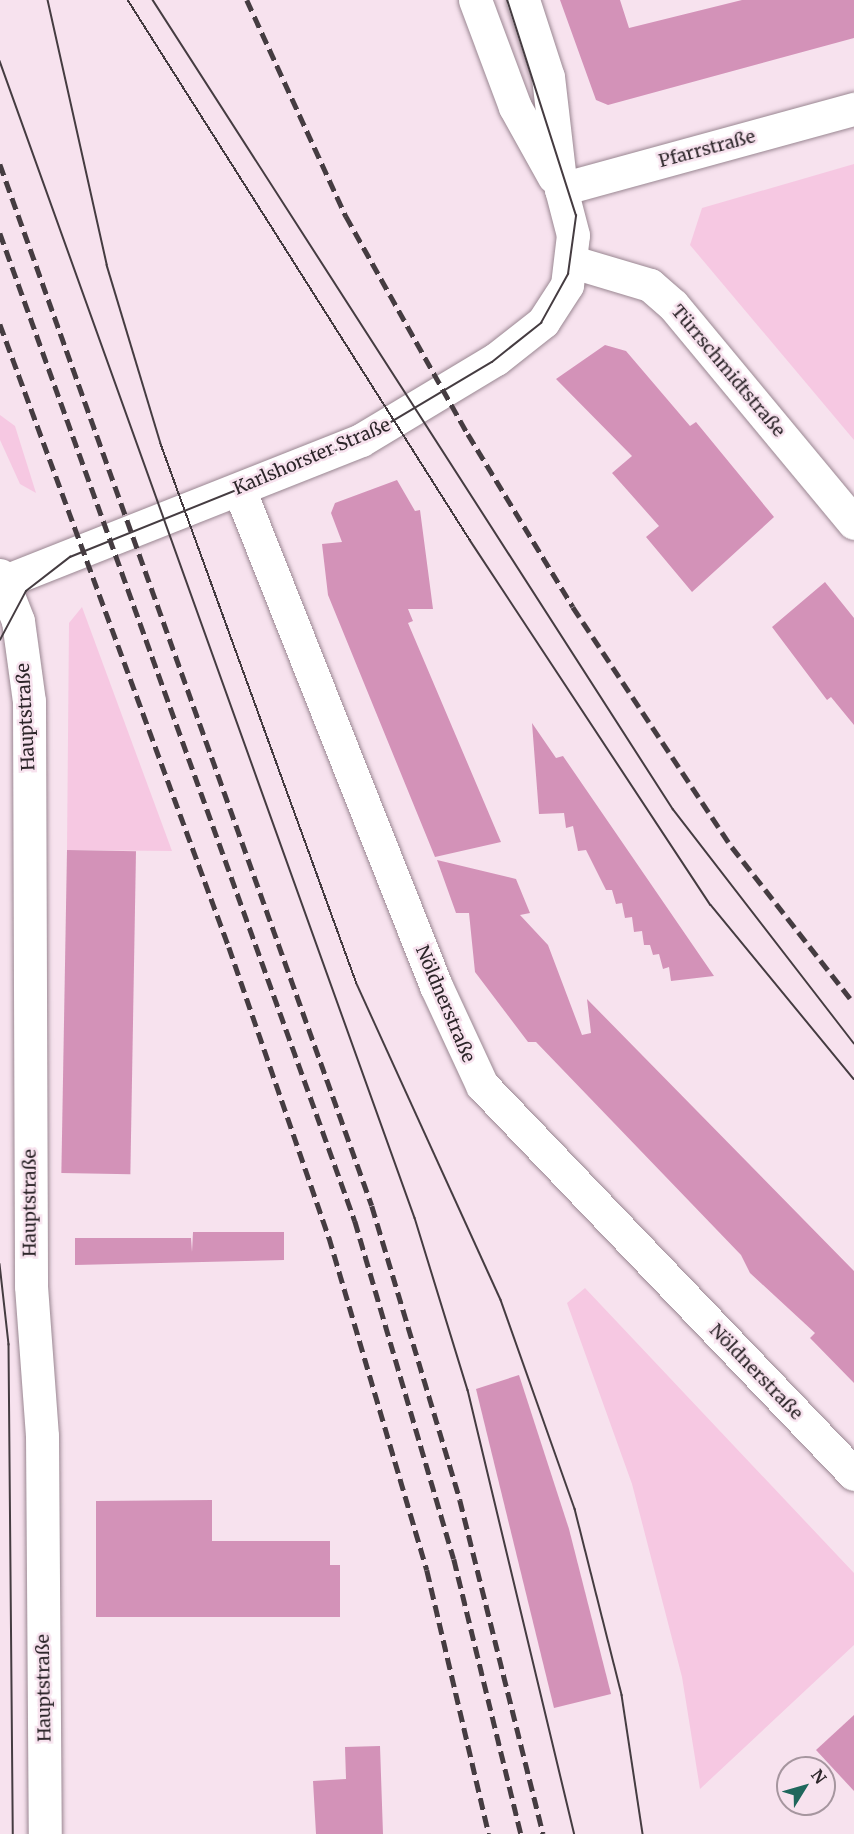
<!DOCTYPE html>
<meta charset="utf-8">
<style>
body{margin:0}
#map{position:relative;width:854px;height:1834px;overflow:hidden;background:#f7e2ee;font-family:Merriweather,serif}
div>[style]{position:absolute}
.green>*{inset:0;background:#f6c8e2}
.building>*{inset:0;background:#d392b8;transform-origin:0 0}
.roads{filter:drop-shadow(0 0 2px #9a8792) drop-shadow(0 0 2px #9a8792)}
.street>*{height:33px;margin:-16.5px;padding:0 16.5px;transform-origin:16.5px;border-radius:16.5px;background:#fff}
.secondary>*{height:33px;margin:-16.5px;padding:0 16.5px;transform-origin:16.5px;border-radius:16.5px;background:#fff}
.tram>*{height:1.5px;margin:-0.75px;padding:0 0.75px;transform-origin:0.75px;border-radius:0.75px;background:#453c41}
.rail>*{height:4.5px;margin-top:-2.25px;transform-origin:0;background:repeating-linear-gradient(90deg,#453c41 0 12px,transparent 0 18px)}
span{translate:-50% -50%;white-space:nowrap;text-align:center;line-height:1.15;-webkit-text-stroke:5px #f7e2ee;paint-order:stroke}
.street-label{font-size:18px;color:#2c2529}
.north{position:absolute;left:776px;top:1756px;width:60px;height:60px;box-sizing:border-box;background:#f7e2ee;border:2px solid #a6969f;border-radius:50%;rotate:53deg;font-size:16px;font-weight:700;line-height:24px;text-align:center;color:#2c2529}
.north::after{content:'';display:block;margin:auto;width:21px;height:27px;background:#1f675c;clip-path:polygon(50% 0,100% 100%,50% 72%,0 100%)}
</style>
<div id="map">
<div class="green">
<i style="clip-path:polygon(854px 164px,854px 440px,690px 245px,702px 208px)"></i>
<i style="clip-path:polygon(0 415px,15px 426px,36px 493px,20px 484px,0 440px)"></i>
<i style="clip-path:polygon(82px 607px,172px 851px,67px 850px,69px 623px)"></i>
<i style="clip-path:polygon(585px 1288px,854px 1573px,854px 1645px,700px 1789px,682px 1677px,632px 1484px,567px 1303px)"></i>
</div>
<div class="building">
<i style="clip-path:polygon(560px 0,620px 0,629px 28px,742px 0,854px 0,854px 38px,608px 105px,596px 100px)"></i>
<i style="clip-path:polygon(605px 345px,626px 351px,690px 426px,696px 422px,774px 517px,692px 592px,646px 537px,659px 526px,612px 473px,632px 456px,556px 379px)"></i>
<i style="clip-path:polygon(397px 480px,415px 511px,420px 510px,433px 609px,408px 609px,413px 621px,408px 623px,501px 842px,435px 857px,328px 595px,322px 544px,342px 542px,331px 513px,335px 503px)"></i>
<i style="clip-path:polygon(825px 582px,854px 618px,854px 725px,831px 697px,827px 700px,772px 627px)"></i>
<i style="clip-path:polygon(532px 723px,556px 758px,563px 756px,714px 976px,671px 981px,669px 967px,663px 969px,659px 954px,653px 955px,650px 945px,644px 945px,642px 931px,634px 932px,632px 917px,625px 918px,622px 903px,616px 904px,612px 890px,606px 890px,586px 850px,578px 851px,573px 826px,566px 828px,564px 813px,539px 814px)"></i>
<i style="left:67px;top:850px;width:69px;height:323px;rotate:1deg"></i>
<i style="clip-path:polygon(437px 860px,516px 879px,530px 913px,520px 915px,548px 945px,582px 1035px,591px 1033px,587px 999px,854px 1271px,854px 1383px,810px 1338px,815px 1333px,750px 1273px,741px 1255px,536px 1042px,528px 1042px,475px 972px,469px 913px,456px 913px)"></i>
<i style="clip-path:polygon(193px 1232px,284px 1232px,284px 1260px,75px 1265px,75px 1238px,191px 1238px,192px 1252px)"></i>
<i style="clip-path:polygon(519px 1375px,569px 1529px,611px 1694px,554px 1708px,476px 1389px)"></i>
<i style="clip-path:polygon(212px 1500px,212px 1541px,330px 1541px,330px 1565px,340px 1565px,340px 1617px,96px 1617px,96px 1501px)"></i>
<i style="clip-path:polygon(854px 1715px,854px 1791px,816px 1750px)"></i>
<i style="clip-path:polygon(380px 1746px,383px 1834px,316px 1834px,313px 1781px,346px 1779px,345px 1747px)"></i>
</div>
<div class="roads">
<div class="street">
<i style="left:561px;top:189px;width:304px;rotate:-15.3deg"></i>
<i style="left:573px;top:262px;width:80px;rotate:16.6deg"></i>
<i style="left:650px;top:285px;width:30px;rotate:41deg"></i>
<i style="left:673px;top:305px;width:283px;rotate:50.3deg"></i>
</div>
<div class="secondary">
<i style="left:475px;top:0;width:114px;rotate:69.5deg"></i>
<i style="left:515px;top:107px;width:80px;rotate:60.9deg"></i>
<i style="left:239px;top:489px;width:535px;rotate:68.38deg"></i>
<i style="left:436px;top:986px;width:109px;rotate:65.1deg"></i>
<i style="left:482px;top:1085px;width:538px;rotate:46.28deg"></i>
<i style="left:0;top:575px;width:49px;rotate:68.6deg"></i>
<i style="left:18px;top:621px;width:81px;rotate:82.2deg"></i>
<i style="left:29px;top:701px;width:585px;rotate:89.8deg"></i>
<i style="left:31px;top:1286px;width:150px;rotate:85.8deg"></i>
<i style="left:42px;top:1436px;width:398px;rotate:89.6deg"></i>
<i style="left:0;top:583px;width:388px;rotate:-21.6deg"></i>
<i style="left:361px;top:440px;width:157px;rotate:-31deg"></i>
<i style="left:496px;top:359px;width:60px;rotate:-38.2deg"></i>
<i style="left:543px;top:322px;width:44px;rotate:-57deg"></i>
<i style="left:567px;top:285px;width:50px;rotate:-83.2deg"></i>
<i style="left:573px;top:235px;width:48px;rotate:-104.6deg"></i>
<i style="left:561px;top:189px;width:113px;rotate:-96.6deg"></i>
<i style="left:548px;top:77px;width:81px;rotate:-108deg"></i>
</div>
</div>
<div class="tram">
<i style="left:48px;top:0;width:271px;rotate:77.4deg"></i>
<i style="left:107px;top:265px;width:187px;rotate:73.2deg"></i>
<i style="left:161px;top:444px;width:574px;rotate:70.05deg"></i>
<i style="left:357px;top:984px;width:347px;rotate:65.5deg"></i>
<i style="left:501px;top:1300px;width:222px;rotate:70.5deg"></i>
<i style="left:575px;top:1509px;width:192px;rotate:75.8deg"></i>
<i style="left:622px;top:1695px;width:141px;rotate:81.4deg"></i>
<i style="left:128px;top:0;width:639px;rotate:57.65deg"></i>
<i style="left:470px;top:540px;width:437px;rotate:56.6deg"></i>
<i style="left:711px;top:905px;width:225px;rotate:50.6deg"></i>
<i style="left:153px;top:0;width:962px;rotate:57.27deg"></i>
<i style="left:673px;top:809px;width:296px;rotate:52.3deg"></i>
<i style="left:0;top:61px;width:1229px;rotate:70.27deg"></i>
<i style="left:415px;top:1218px;width:180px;rotate:72.9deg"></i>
<i style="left:468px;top:1390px;width:457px;rotate:76.5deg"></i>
<i style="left:0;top:640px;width:55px;rotate:-62deg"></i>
<i style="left:26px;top:591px;width:56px;rotate:-37.7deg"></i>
<i style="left:70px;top:557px;width:314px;rotate:-21.9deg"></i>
<i style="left:361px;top:440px;width:152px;rotate:-30.8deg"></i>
<i style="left:492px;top:362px;width:63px;rotate:-38.5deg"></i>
<i style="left:541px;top:323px;width:56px;rotate:-61.1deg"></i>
<i style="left:568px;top:274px;width:59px;rotate:-82.1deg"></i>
<i style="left:576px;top:216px;width:227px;rotate:-107.7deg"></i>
<i style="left:0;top:1264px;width:81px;rotate:83.6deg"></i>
<i style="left:9px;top:1344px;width:490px;rotate:89.5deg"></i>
</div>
<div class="rail">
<i style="left:247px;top:0;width:238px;rotate:65.4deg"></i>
<i style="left:346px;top:216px;width:250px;rotate:60.8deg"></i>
<i style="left:468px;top:434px;width:202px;rotate:58.7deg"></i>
<i style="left:573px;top:607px;width:288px;rotate:56.5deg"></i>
<i style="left:732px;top:847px;width:198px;rotate:52deg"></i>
<i style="left:0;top:164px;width:1106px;rotate:70.35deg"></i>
<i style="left:372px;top:1206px;width:307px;rotate:73.3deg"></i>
<i style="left:460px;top:1500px;width:344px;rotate:76deg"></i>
<i style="left:0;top:233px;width:1050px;rotate:70.24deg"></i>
<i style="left:355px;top:1221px;width:352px;rotate:73.7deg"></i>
<i style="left:454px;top:1559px;width:283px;rotate:76.3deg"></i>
<i style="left:0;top:324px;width:664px;rotate:69.82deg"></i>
<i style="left:229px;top:947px;width:307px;rotate:71deg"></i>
<i style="left:329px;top:1237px;width:347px;rotate:73.6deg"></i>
<i style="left:427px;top:1570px;width:271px;rotate:76.8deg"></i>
</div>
<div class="street-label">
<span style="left:707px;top:149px;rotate:-15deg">Pfarrstraße</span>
<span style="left:728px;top:371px;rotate:50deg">Türrschmidtstraße</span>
<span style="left:312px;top:457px;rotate:-23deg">Karlshorster Straße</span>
<span style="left:26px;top:717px;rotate:-93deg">Hauptstraße</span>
<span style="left:445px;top:1004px;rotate:67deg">Nöldnerstraße</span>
<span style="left:30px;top:1203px;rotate:-90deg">Hauptstraße</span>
<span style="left:756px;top:1372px;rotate:46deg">Nöldnerstraße</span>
<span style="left:44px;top:1688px;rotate:-91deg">Hauptstraße</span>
</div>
<div class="north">N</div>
</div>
